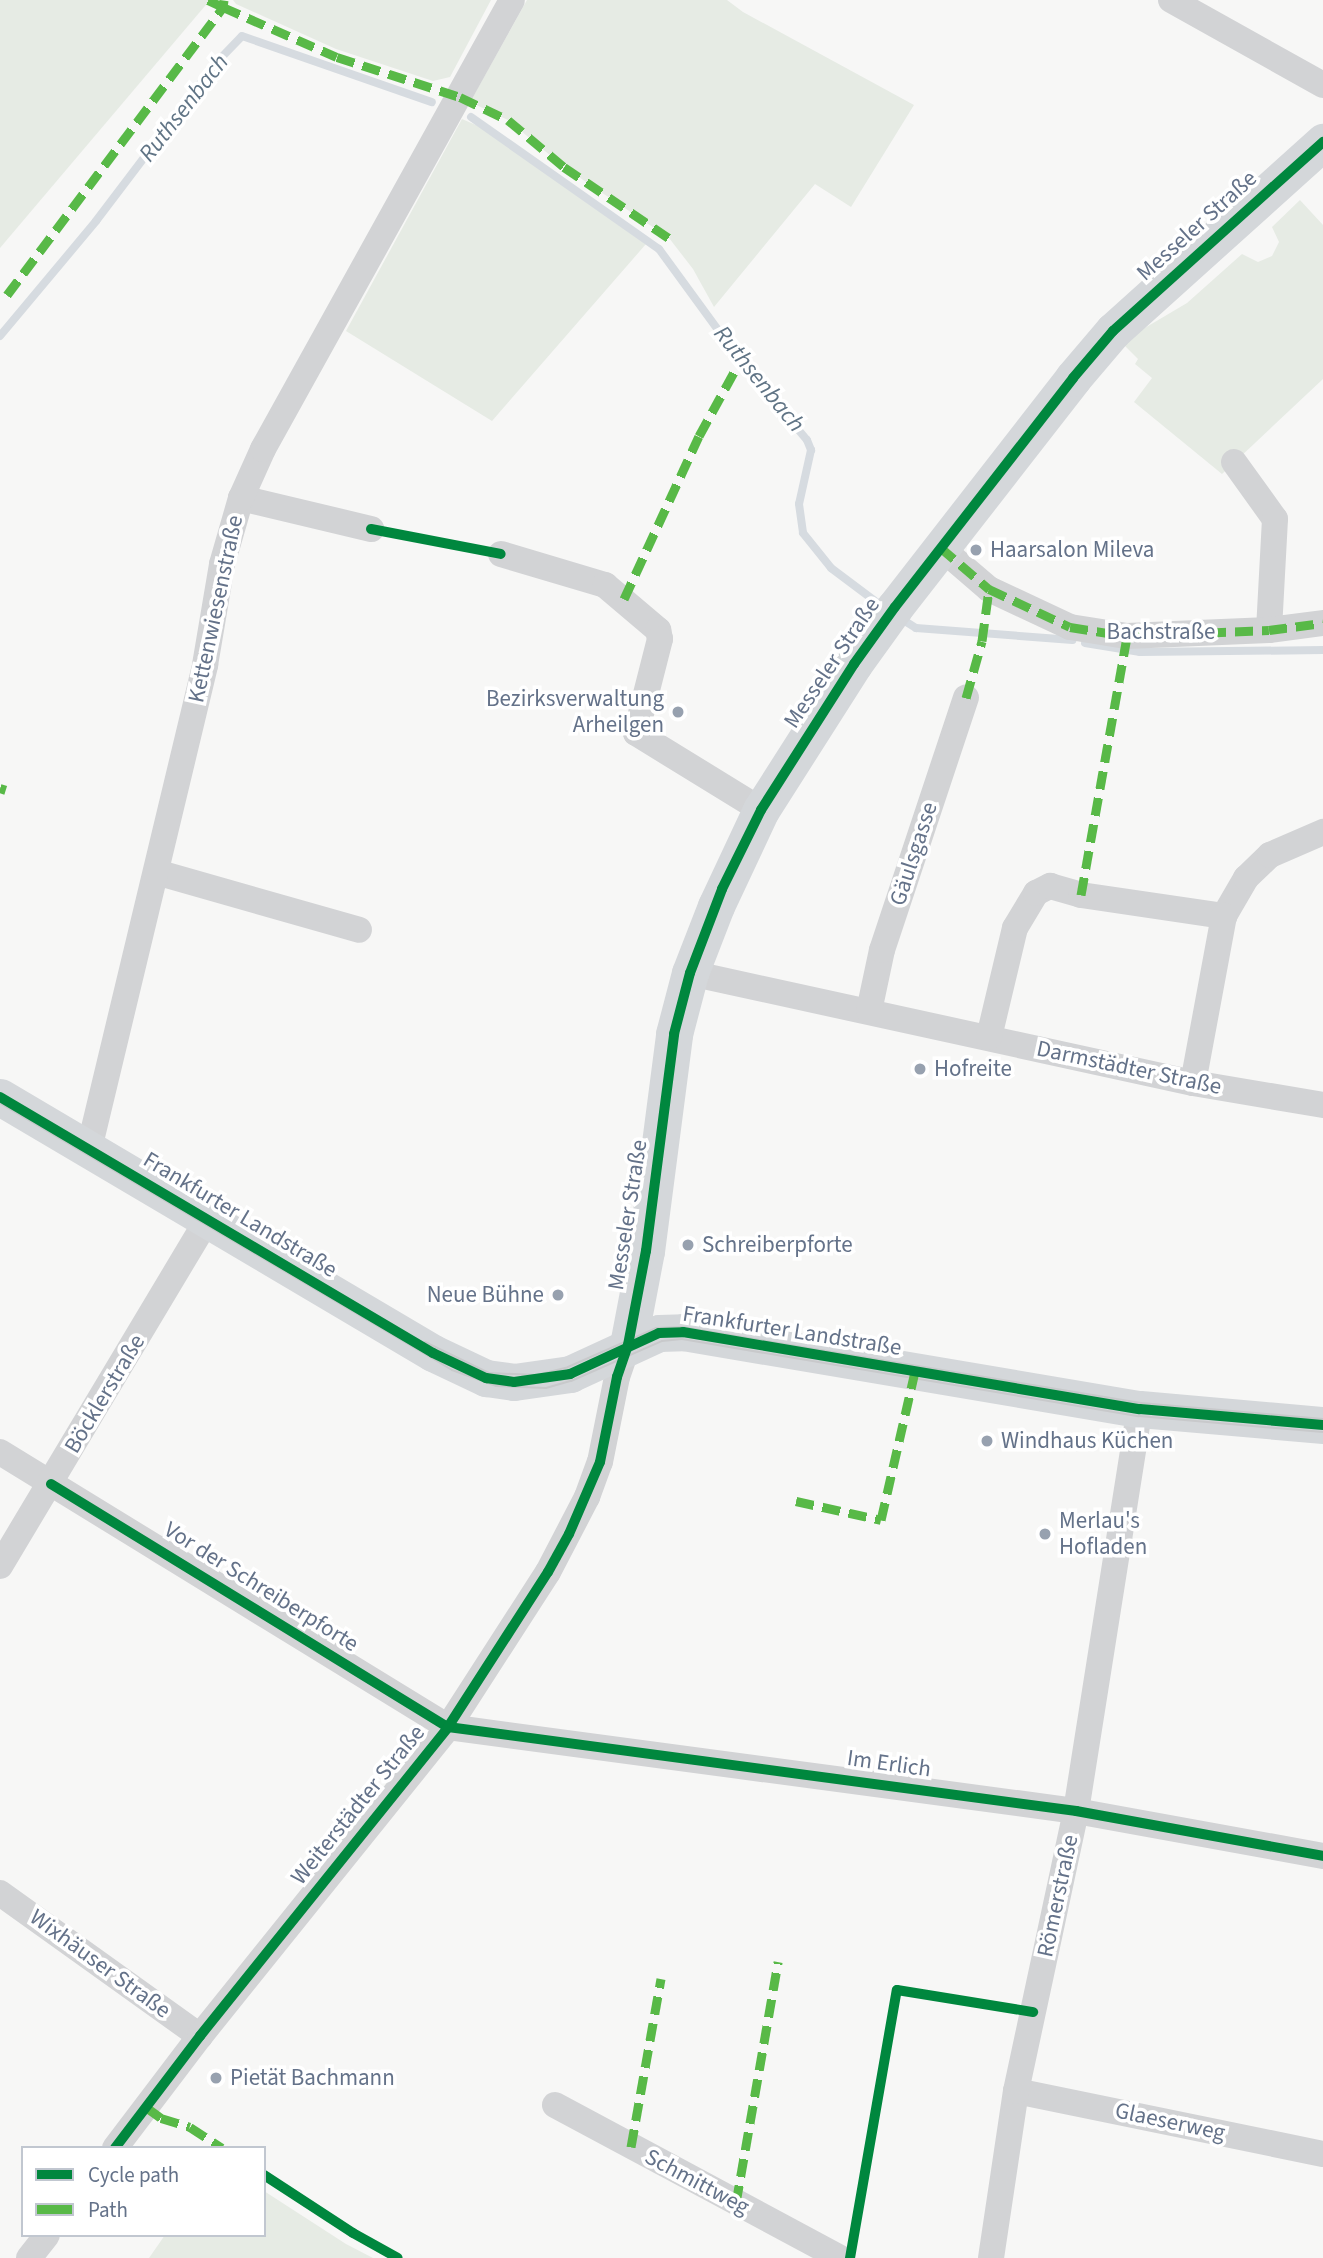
<!DOCTYPE html>
<meta charset="utf-8">
<style>
body{margin:0}
#map{position:relative;width:1323px;height:2258px;overflow:hidden;background:#f7f7f6;font-family:"Source Sans 3",sans-serif}
div>[style]{position:absolute}
.green>*{inset:0;background:#e6ebe4}
.stream>*{height:8px;margin:-4px;padding:0 4px;transform-origin:4px;border-radius:4px;background:#d6dbe0}
.street>*{height:26px;margin:-13px;padding:0 13px;transform-origin:13px;border-radius:13px;background:#d2d3d5}
.secondary>*{height:37px;margin:-18.5px;padding:0 18.5px;transform-origin:18.5px;border-radius:18.5px;background:#d4d7da}
.tram>*{height:2px;margin:-1px;padding:0 1px;transform-origin:1px;border-radius:1px;background:#c8c9cb}
.quiet>*{height:9px;margin-top:-4.5px;transform-origin:0;background:repeating-linear-gradient(90deg,#58b947 0 18px,transparent 0 27px)}
.cycleway>*{height:10px;margin:-5px;padding:0 5px;transform-origin:5px;border-radius:5px;background:#00873e}
.dots>*{width:19px;height:19px;translate:-50% -50%;box-sizing:border-box;border:4px solid #fff;border-radius:50%}
span{translate:-50% -50%;white-space:nowrap;text-align:center;line-height:1.15;-webkit-text-stroke:7px #fff;paint-order:stroke}
.street-label{font-size:23px;color:#647289}
.poi-label{font-size:23px;color:#647289}
.left{translate:0 -50%;text-align:left}
.right{translate:-100% -50%;text-align:right}
.water-label{font-size:24px;color:#607485;font-style:italic}
.legend{position:absolute;left:21px;top:2146px;width:245px;height:91px;box-sizing:border-box;background:#fff;border:2px solid #c1c7d0;margin:0;padding:9px 12px;list-style:none;font-size:21px;color:#647289}
.legend li{display:flex;align-items:center;gap:14px;height:35px}
.legend b{width:35px;border:2px solid #c1c7d0}
</style>
<div id="map">
<div class="green">
<i style="clip-path:polygon(0 0,210px 0,0 248px)"></i>
<i style="clip-path:polygon(233px 0,491px 0,450px 77px,433px 81px,336px 49px,236px 4px)"></i>
<i style="clip-path:polygon(527px 0,727px 0,743px 12px,914px 105px,851px 207px,815px 184px,714px 307px,693px 269px,669px 238px,564px 167px,508px 120px,470px 102px)"></i>
<i style="clip-path:polygon(462px 119px,506px 138px,549px 176px,646px 244px,492px 421px,346px 331px)"></i>
<i style="clip-path:polygon(1300px 200px,1323px 225px,1323px 379px,1222px 474px,1134px 402px,1152px 378px,1135px 364px,1138px 359px,1121px 342px,1187px 303px,1242px 254px,1258px 262px,1272px 256px,1279px 242px,1272px 227px)"></i>
<i style="clip-path:polygon(264px 2191px,346px 2244px,373px 2258px,149px 2258px,165px 2235px,264px 2235px)"></i>
</div>
<div class="stream">
<i style="left:471px;top:117px;width:230px;rotate:35.1deg"></i>
<i style="left:659px;top:249px;width:137px;rotate:53.9deg"></i>
<i style="left:740px;top:360px;width:104px;rotate:50.1deg"></i>
<i style="left:807px;top:440px;width:11px;rotate:68deg"></i>
<i style="left:811px;top:450px;width:55px;rotate:102.5deg"></i>
<i style="left:799px;top:504px;width:29px;rotate:82deg"></i>
<i style="left:803px;top:533px;width:45px;rotate:51.3deg"></i>
<i style="left:831px;top:568px;width:65px;rotate:36.9deg"></i>
<i style="left:0;top:336px;width:150px;rotate:-50.1deg"></i>
<i style="left:96px;top:221px;width:198px;rotate:-52.8deg"></i>
<i style="left:216px;top:63px;width:37px;rotate:-46deg"></i>
<i style="left:242px;top:36px;width:201px;rotate:19.2deg"></i>
<i style="left:900px;top:618px;width:19px;rotate:32deg"></i>
<i style="left:916px;top:628px;width:157px;rotate:4.4deg"></i>
<i style="left:1085px;top:643px;width:56px;rotate:9.3deg"></i>
<i style="left:1140px;top:652px;width:183px;rotate:-0.6deg"></i>
</div>
<div class="street">
<i style="left:1171px;top:0;width:174px;rotate:29.2deg"></i>
<i style="left:1234px;top:462px;width:70px;rotate:54.3deg"></i>
<i style="left:1275px;top:519px;width:111px;rotate:93.1deg"></i>
<i style="left:241px;top:498px;width:134px;rotate:13.4deg"></i>
<i style="left:940px;top:547px;width:65px;rotate:40.6deg"></i>
<i style="left:989px;top:589px;width:89px;rotate:25.1deg"></i>
<i style="left:1070px;top:627px;width:58px;rotate:9deg"></i>
<i style="left:1127px;top:636px;width:142px;rotate:-2.4deg"></i>
<i style="left:1269px;top:630px;width:54px;rotate:-7.4deg"></i>
<i style="left:501px;top:554px;width:109px;rotate:16.6deg"></i>
<i style="left:605px;top:585px;width:70px;rotate:40.3deg"></i>
<i style="left:658px;top:630px;width:9px;rotate:77deg"></i>
<i style="left:660px;top:639px;width:97px;rotate:104.3deg"></i>
<i style="left:636px;top:733px;width:147px;rotate:31.6deg"></i>
<i style="left:156px;top:872px;width:211px;rotate:15.9deg"></i>
<i style="left:690px;top:973px;width:515px;rotate:12.34deg"></i>
<i style="left:1193px;top:1083px;width:132px;rotate:9.6deg"></i>
<i style="left:869px;top:1011px;width:62px;rotate:-78deg"></i>
<i style="left:882px;top:950px;width:266px;rotate:-71.6deg"></i>
<i style="left:989px;top:1037px;width:112px;rotate:-76.6deg"></i>
<i style="left:1015px;top:928px;width:41px;rotate:-59deg"></i>
<i style="left:1036px;top:893px;width:16px;rotate:-27deg"></i>
<i style="left:1050px;top:886px;width:32px;rotate:16deg"></i>
<i style="left:1081px;top:895px;width:145px;rotate:8.4deg"></i>
<i style="left:1224px;top:916px;width:44px;rotate:-59.9deg"></i>
<i style="left:1246px;top:878px;width:33px;rotate:-44deg"></i>
<i style="left:1270px;top:855px;width:58px;rotate:-23.5deg"></i>
<i style="left:1193px;top:1083px;width:170px;rotate:-79.5deg"></i>
<i style="left:89px;top:1149px;width:498px;rotate:-76.5deg"></i>
<i style="left:205px;top:665px;width:102px;rotate:-80.4deg"></i>
<i style="left:222px;top:564px;width:69px;rotate:-73.9deg"></i>
<i style="left:241px;top:498px;width:54px;rotate:-65.8deg"></i>
<i style="left:263px;top:449px;width:513px;rotate:-60.99deg"></i>
<i style="left:0;top:1452px;width:526px;rotate:31.54deg"></i>
<i style="left:448px;top:1727px;width:634px;rotate:7.62deg"></i>
<i style="left:1076px;top:1811px;width:251px;rotate:10.3deg"></i>
<i style="left:0;top:1566px;width:403px;rotate:-59.1deg"></i>
<i style="left:0;top:1893px;width:246px;rotate:35.6deg"></i>
<i style="left:1016px;top:2091px;width:313px;rotate:11.6deg"></i>
<i style="left:555px;top:2105px;width:323px;rotate:28.2deg"></i>
<i style="left:115px;top:2148px;width:141px;rotate:-52.8deg"></i>
<i style="left:200px;top:2036px;width:396px;rotate:-51.2deg"></i>
<i style="left:448px;top:1727px;width:184px;rotate:-57.2deg"></i>
<i style="left:548px;top:1572px;width:85px;rotate:-62.5deg"></i>
<i style="left:587px;top:1497px;width:37px;rotate:-70deg"></i>
<i style="left:600px;top:1462px;width:87px;rotate:-78.7deg"></i>
<i style="left:617px;top:1377px;width:34px;rotate:-71deg"></i>
<i style="left:29px;top:2258px;width:29px;rotate:-52deg"></i>
<i style="left:991px;top:2258px;width:169px;rotate:-81.5deg"></i>
<i style="left:1016px;top:2091px;width:286px;rotate:-77.9deg"></i>
<i style="left:1076px;top:1811px;width:407px;rotate:-81deg"></i>
</div>
<div class="secondary">
<i style="left:0;top:1097px;width:503px;rotate:30.59deg"></i>
<i style="left:433px;top:1353px;width:59px;rotate:25.3deg"></i>
<i style="left:486px;top:1378px;width:28px;rotate:8deg"></i>
<i style="left:514px;top:1382px;width:57px;rotate:-8.1deg"></i>
<i style="left:570px;top:1374px;width:98px;rotate:-24.7deg"></i>
<i style="left:659px;top:1333px;width:24px;rotate:-2deg"></i>
<i style="left:683px;top:1332px;width:463px;rotate:9.6deg"></i>
<i style="left:1140px;top:1409px;width:184px;rotate:5deg"></i>
<i style="left:628px;top:1345px;width:96px;rotate:-79.2deg"></i>
<i style="left:646px;top:1251px;width:219px;rotate:-82.6deg"></i>
<i style="left:674px;top:1034px;width:63px;rotate:-75.3deg"></i>
<i style="left:690px;top:973px;width:72px;rotate:-68.8deg"></i>
<i style="left:716px;top:906px;width:106px;rotate:-64.9deg"></i>
<i style="left:761px;top:810px;width:173px;rotate:-57.5deg"></i>
<i style="left:854px;top:664px;width:70px;rotate:-54.3deg"></i>
<i style="left:895px;top:607px;width:290px;rotate:-52.1deg"></i>
<i style="left:1073px;top:378px;width:62px;rotate:-49.6deg"></i>
<i style="left:1113px;top:331px;width:283px;rotate:-42deg"></i>
</div>
<div class="tram">
<i style="left:0;top:1103px;width:525px;rotate:30.57deg"></i>
<i style="left:452px;top:1370px;width:47px;rotate:20deg"></i>
<i style="left:496px;top:1386px;width:50px;rotate:2.3deg"></i>
<i style="left:546px;top:1388px;width:26px;rotate:-16deg"></i>
<i style="left:571px;top:1381px;width:99px;rotate:-23.7deg"></i>
<i style="left:662px;top:1341px;width:20px;rotate:-6deg"></i>
<i style="left:682px;top:1339px;width:463px;rotate:9.6deg"></i>
<i style="left:1139px;top:1416px;width:185px;rotate:5deg"></i>
<i style="left:425px;top:1342px;width:71px;rotate:25.8deg"></i>
<i style="left:489px;top:1373px;width:48px;rotate:2.4deg"></i>
<i style="left:537px;top:1375px;width:32px;rotate:-14deg"></i>
<i style="left:568px;top:1367px;width:96px;rotate:-23.9deg"></i>
<i style="left:656px;top:1328px;width:26px;rotate:-2deg"></i>
<i style="left:682px;top:1327px;width:465px;rotate:9.4deg"></i>
<i style="left:1141px;top:1403px;width:183px;rotate:5deg"></i>
</div>
<div class="quiet">
<i style="left:208px;top:0;width:17px;rotate:25deg"></i>
<i style="left:223px;top:7px;width:7px;rotate:-82deg"></i>
<i style="left:7px;top:295px;width:360px;rotate:-53.1deg"></i>
<i style="left:223px;top:7px;width:124px;rotate:23.7deg"></i>
<i style="left:337px;top:57px;width:129px;rotate:18deg"></i>
<i style="left:460px;top:97px;width:53px;rotate:25.6deg"></i>
<i style="left:508px;top:120px;width:73px;rotate:40deg"></i>
<i style="left:564px;top:167px;width:127px;rotate:34.1deg"></i>
<i style="left:940px;top:547px;width:65px;rotate:40.6deg"></i>
<i style="left:989px;top:589px;width:89px;rotate:25.1deg"></i>
<i style="left:1070px;top:627px;width:58px;rotate:9deg"></i>
<i style="left:1127px;top:636px;width:142px;rotate:-2.4deg"></i>
<i style="left:1269px;top:630px;width:54px;rotate:-7.4deg"></i>
<i style="left:624px;top:599px;width:179px;rotate:-65.3deg"></i>
<i style="left:699px;top:436px;width:96px;rotate:-61.3deg"></i>
<i style="left:966px;top:698px;width:59px;rotate:-74.3deg"></i>
<i style="left:982px;top:641px;width:52px;rotate:-82.3deg"></i>
<i style="left:0;top:788px;width:6px;rotate:18deg"></i>
<i style="left:1081px;top:895px;width:263px;rotate:-79.9deg"></i>
<i style="left:796px;top:1501px;width:87px;rotate:12.6deg"></i>
<i style="left:881px;top:1520px;width:152px;rotate:-77.1deg"></i>
<i style="left:146px;top:2107px;width:19px;rotate:36deg"></i>
<i style="left:161px;top:2118px;width:30px;rotate:17deg"></i>
<i style="left:190px;top:2127px;width:38px;rotate:33deg"></i>
<i style="left:631px;top:2147px;width:171px;rotate:-79.9deg"></i>
<i style="left:736px;top:2203px;width:245px;rotate:-80.1deg"></i>
</div>
<div class="cycleway">
<i style="left:371px;top:529px;width:132px;rotate:10.9deg"></i>
<i style="left:0;top:1097px;width:503px;rotate:30.59deg"></i>
<i style="left:433px;top:1353px;width:59px;rotate:25.3deg"></i>
<i style="left:486px;top:1378px;width:28px;rotate:8deg"></i>
<i style="left:514px;top:1382px;width:57px;rotate:-8.1deg"></i>
<i style="left:570px;top:1374px;width:98px;rotate:-24.7deg"></i>
<i style="left:659px;top:1333px;width:24px;rotate:-2deg"></i>
<i style="left:683px;top:1332px;width:463px;rotate:9.6deg"></i>
<i style="left:1140px;top:1409px;width:184px;rotate:5deg"></i>
<i style="left:51px;top:1484px;width:465px;rotate:31.5deg"></i>
<i style="left:448px;top:1727px;width:634px;rotate:7.62deg"></i>
<i style="left:1076px;top:1811px;width:251px;rotate:10.3deg"></i>
<i style="left:115px;top:2148px;width:141px;rotate:-52.8deg"></i>
<i style="left:200px;top:2036px;width:396px;rotate:-51.2deg"></i>
<i style="left:448px;top:1727px;width:184px;rotate:-57.2deg"></i>
<i style="left:548px;top:1572px;width:43px;rotate:-61.1deg"></i>
<i style="left:569px;top:1534px;width:78px;rotate:-66.7deg"></i>
<i style="left:600px;top:1462px;width:87px;rotate:-78.7deg"></i>
<i style="left:617px;top:1377px;width:34px;rotate:-71deg"></i>
<i style="left:628px;top:1345px;width:96px;rotate:-79.2deg"></i>
<i style="left:646px;top:1251px;width:219px;rotate:-82.6deg"></i>
<i style="left:674px;top:1034px;width:63px;rotate:-75.3deg"></i>
<i style="left:690px;top:973px;width:90px;rotate:-69.1deg"></i>
<i style="left:722px;top:889px;width:88px;rotate:-63.7deg"></i>
<i style="left:761px;top:810px;width:173px;rotate:-57.5deg"></i>
<i style="left:854px;top:664px;width:70px;rotate:-54.3deg"></i>
<i style="left:895px;top:607px;width:290px;rotate:-52.1deg"></i>
<i style="left:1073px;top:378px;width:62px;rotate:-49.6deg"></i>
<i style="left:1113px;top:331px;width:283px;rotate:-42deg"></i>
<i style="left:264px;top:2175px;width:106px;rotate:33.1deg"></i>
<i style="left:353px;top:2233px;width:51px;rotate:29.1deg"></i>
<i style="left:850px;top:2258px;width:272px;rotate:-80.1deg"></i>
<i style="left:897px;top:1990px;width:138px;rotate:9.2deg"></i>
</div>
<div class="dots">
<i style="left:976px;top:550px;background:#97a1af"></i>
<i style="left:678px;top:712px;background:#97a1af"></i>
<i style="left:920px;top:1069px;background:#97a1af"></i>
<i style="left:688px;top:1245px;background:#97a1af"></i>
<i style="left:558px;top:1295px;background:#97a1af"></i>
<i style="left:987px;top:1441px;background:#97a1af"></i>
<i style="left:1045px;top:1534px;background:#97a1af"></i>
<i style="left:216px;top:2078px;background:#97a1af"></i>
</div>
<div class="street-label">
<span style="left:1197px;top:226px;rotate:-42deg">Messeler Straße</span>
<span style="left:216px;top:609px;rotate:-78deg">Kettenwiesenstraße</span>
<span style="left:1161px;top:632px">Bachstraße</span>
<span style="left:832px;top:663px;rotate:-56deg">Messeler Straße</span>
<span style="left:914px;top:854px;rotate:-72deg">Gäulsgasse</span>
<span style="left:1129px;top:1068px;rotate:12deg">Darmstädter Straße</span>
<span style="left:240px;top:1215px;rotate:31deg">Frankfurter Landstraße</span>
<span style="left:628px;top:1215px;rotate:-81deg">Messeler Straße</span>
<span style="left:792px;top:1331px;rotate:9deg">Frankfurter Landstraße</span>
<span style="left:105px;top:1394px;rotate:-59deg">Böcklerstraße</span>
<span style="left:261px;top:1587px;rotate:32deg">Vor der Schreiberpforte</span>
<span style="left:889px;top:1764px;rotate:8deg">Im Erlich</span>
<span style="left:358px;top:1805px;rotate:-51deg">Weiterstädter Straße</span>
<span style="left:1058px;top:1896px;rotate:-78deg">Römerstraße</span>
<span style="left:100px;top:1964px;rotate:36deg">Wixhäuser Straße</span>
<span style="left:1170px;top:2122px;rotate:12deg">Glaeserweg</span>
<span style="left:697px;top:2182px;rotate:28deg">Schmittweg</span>
</div>
<div class="poi-label">
<span class="left" style="left:990px;top:550px">Haarsalon Mileva</span>
<span class="right" style="left:664px;top:712px">Bezirksverwaltung<br>Arheilgen</span>
<span class="left" style="left:934px;top:1069px">Hofreite</span>
<span class="left" style="left:702px;top:1245px">Schreiberpforte</span>
<span class="right" style="left:544px;top:1295px">Neue Bühne</span>
<span class="left" style="left:1001px;top:1441px">Windhaus Küchen</span>
<span class="left" style="left:1059px;top:1534px">Merlau's<br>Hofladen</span>
<span class="left" style="left:230px;top:2078px">Pietät Bachmann</span>
</div>
<div class="water-label">
<span style="left:184px;top:108px;rotate:-52deg">Ruthsenbach</span>
<span style="left:759px;top:379px;rotate:51deg">Ruthsenbach</span>
</div>
<ul class="legend">
<li><b style="height:9px;background:#00873e"></b>Cycle path</li>
<li><b style="height:9px;background:#58b947"></b>Path</li>
</ul>
</div>
